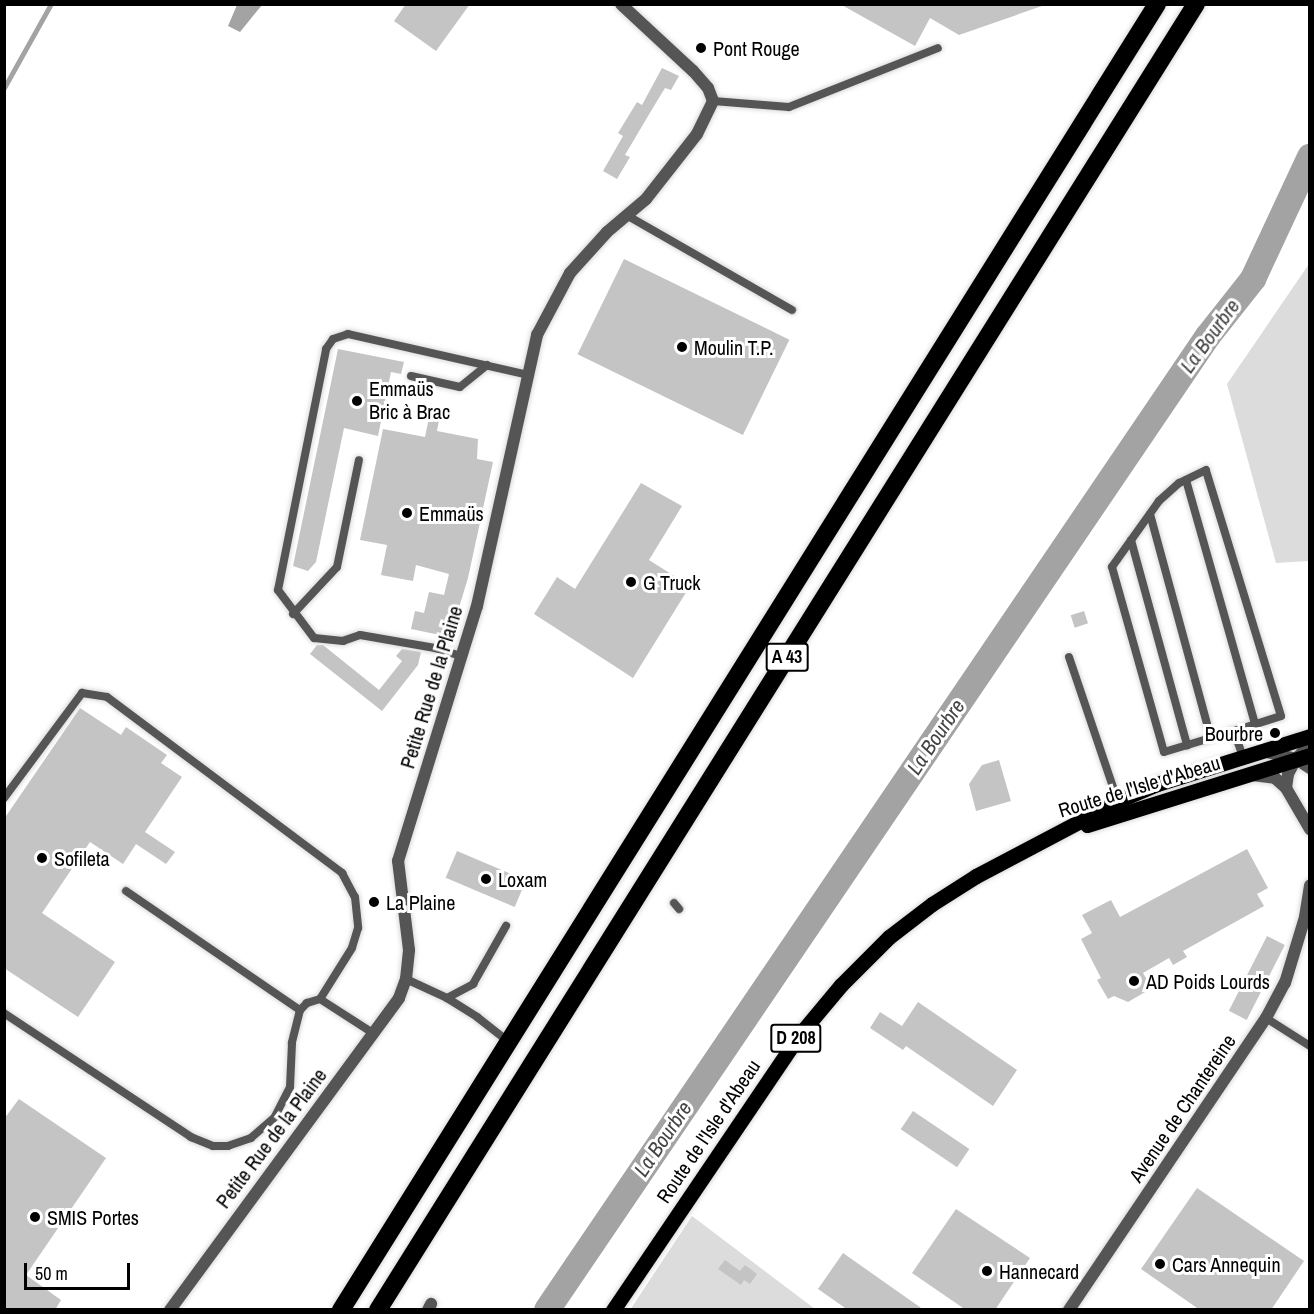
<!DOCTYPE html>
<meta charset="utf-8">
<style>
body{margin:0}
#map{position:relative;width:1314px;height:1314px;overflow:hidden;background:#fff;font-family:"Archivo Narrow",sans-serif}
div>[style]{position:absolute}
.green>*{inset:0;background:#dcdcdc}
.water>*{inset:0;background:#a3a3a3}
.stream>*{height:4.5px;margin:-2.25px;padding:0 2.25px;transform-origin:2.25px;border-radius:2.25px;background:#a3a3a3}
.river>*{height:26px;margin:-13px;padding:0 13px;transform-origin:13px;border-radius:13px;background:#a3a3a3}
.building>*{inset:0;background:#c4c4c4;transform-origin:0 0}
.roads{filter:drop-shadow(0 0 2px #dbdbdb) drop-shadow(0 0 2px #dbdbdb)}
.service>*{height:8px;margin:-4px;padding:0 4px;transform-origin:4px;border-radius:4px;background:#555}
.minor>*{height:12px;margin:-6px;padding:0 6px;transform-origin:6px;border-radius:6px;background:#555}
.primary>*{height:15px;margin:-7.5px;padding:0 7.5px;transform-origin:7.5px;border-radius:7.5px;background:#000}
.motorway>*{height:18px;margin:-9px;padding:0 9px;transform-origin:9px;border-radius:9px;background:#000}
.dots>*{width:16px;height:16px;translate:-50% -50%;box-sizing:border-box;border:3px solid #fff;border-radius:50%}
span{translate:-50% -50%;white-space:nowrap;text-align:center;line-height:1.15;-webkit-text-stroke:6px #fff;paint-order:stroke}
.shield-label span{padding:2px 4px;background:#fff;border:2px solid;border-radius:4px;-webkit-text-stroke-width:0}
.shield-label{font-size:18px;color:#000;font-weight:700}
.poi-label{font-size:20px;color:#000}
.left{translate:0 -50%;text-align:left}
.right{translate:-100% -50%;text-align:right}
.street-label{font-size:20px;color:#000}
.water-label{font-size:21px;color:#444;font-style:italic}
.frame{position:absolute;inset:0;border:6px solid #000;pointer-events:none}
.scale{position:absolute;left:24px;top:1263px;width:106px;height:27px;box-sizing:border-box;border:3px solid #000;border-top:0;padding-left:8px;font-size:18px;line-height:21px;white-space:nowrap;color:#000;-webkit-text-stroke:4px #fff;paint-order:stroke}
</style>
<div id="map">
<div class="green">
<i style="clip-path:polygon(1309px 264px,1309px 561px,1276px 563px,1227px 384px)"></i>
<i style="clip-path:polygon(692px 1216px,815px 1309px,630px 1310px)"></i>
</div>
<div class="water">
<i style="clip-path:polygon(237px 5px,262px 5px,240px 32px,228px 26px)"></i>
</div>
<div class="stream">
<i style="left:4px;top:88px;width:96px;rotate:-60.8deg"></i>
</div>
<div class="river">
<i style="left:547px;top:1310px;width:1177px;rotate:-55.84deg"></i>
<i style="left:1208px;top:336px;width:73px;rotate:-51.7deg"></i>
<i style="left:1253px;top:279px;width:135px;rotate:-65deg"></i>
</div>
<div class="building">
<i style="clip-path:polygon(406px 4px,470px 4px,436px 51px,394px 21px)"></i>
<i style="clip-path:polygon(840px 4px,1042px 4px,1042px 6px,959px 35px,930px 18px,915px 46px)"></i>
<i style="clip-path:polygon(662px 68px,679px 76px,671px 90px,665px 88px,651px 111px,625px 155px,630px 157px,617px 179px,603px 171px,623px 136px,618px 133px,637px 102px,642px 105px)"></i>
<i style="left:624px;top:259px;width:184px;height:106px;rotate:26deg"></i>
<i style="clip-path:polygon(338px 349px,404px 362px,401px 374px,391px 372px,378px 436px,344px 428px,316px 562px,308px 571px,293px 566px)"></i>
<i style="clip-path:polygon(431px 408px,441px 410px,437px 431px,478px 439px,477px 459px,493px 462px,468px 578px,450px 637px,411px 629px,415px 611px,424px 613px,429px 592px,444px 595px,449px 574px,416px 565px,413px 581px,381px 575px,387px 545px,360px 540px,383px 429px,425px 437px)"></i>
<i style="clip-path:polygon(641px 483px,682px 506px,649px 560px,690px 586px,633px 678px,534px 614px,557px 577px,575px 589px)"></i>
<i style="left:1084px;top:611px;width:13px;height:14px;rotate:72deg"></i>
<i style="clip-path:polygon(317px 645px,323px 645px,379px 690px,402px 661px,396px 656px,402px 649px,421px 652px,418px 665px,382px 711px,310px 654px)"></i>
<i style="clip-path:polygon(80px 708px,121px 735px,126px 727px,167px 755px,161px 763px,182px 777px,145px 832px,175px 852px,166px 864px,136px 844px,123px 864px,90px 842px,42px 913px,115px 962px,78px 1017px,4px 968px,4px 819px)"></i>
<i style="clip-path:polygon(999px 760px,1011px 801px,976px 811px,969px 784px,982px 765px)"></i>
<i style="clip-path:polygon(1247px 849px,1268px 888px,1257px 894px,1264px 906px,1183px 951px,1187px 957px,1173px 965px,1169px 958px,1143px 973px,1152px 988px,1128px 1002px,1114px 996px,1108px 999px,1097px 980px,1101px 978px,1081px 939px,1092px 933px,1082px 915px,1111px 900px,1120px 917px)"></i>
<i style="left:457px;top:851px;width:75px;height:29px;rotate:23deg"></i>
<i style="left:1267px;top:936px;width:20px;height:84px;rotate:27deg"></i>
<i style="clip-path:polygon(918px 1002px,1017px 1070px,993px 1106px,906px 1046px,903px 1050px,870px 1028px,880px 1012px,902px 1026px)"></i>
<i style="clip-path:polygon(19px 1099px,106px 1158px,26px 1275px,61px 1300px,55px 1310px,4px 1310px,4px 1119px)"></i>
<i style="left:913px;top:1111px;width:68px;height:22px;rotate:34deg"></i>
<i style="clip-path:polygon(1197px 1188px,1304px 1261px,1271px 1310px,1200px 1310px,1141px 1269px)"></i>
<i style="clip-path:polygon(956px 1209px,1030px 1258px,995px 1310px,966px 1310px,912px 1273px)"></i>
<i style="clip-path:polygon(843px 1253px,924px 1310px,848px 1310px,818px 1289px)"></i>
<i style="clip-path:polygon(725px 1260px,740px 1271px,745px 1265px,757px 1274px,750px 1284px,744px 1280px,741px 1285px,718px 1269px)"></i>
</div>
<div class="roads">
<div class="service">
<i style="left:713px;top:101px;width:76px;rotate:4.5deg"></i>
<i style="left:789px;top:107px;width:160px;rotate:-21.6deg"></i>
<i style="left:628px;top:216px;width:189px;rotate:29.8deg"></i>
<i style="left:411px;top:376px;width:50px;rotate:12.7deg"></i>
<i style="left:460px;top:387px;width:35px;rotate:-39deg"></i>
<i style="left:1186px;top:480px;width:254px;rotate:74.2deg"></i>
<i style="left:1150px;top:514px;width:232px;rotate:74.8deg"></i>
<i style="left:1131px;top:540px;width:213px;rotate:74.7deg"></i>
<i style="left:293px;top:614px;width:64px;rotate:-46.9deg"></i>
<i style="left:337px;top:567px;width:109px;rotate:-78.4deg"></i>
<i style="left:461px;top:656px;width:27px;rotate:-163deg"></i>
<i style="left:435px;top:648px;width:76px;rotate:-170.2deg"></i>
<i style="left:360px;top:635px;width:18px;rotate:161deg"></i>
<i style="left:343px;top:641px;width:29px;rotate:-174deg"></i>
<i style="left:314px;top:638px;width:60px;rotate:-126.9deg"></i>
<i style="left:278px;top:590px;width:246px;rotate:-78.7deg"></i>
<i style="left:326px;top:349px;width:12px;rotate:-55deg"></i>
<i style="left:333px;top:339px;width:16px;rotate:-18deg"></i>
<i style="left:348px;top:334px;width:185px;rotate:12.8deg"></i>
<i style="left:1069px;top:657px;width:153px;rotate:71.3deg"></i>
<i style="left:1234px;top:731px;width:49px;rotate:-17.7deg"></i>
<i style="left:1281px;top:716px;width:257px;rotate:-107deg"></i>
<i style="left:1206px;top:470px;width:30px;rotate:154deg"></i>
<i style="left:1179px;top:483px;width:27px;rotate:138deg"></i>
<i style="left:1159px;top:501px;width:81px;rotate:125.5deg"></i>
<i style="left:1112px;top:567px;width:192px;rotate:74.3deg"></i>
<i style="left:1164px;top:752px;width:73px;rotate:-16.7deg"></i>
<i style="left:1234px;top:731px;width:28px;rotate:71deg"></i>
<i style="left:4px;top:798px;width:131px;rotate:-53.4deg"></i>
<i style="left:82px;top:693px;width:25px;rotate:9deg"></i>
<i style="left:107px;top:697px;width:294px;rotate:36.8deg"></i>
<i style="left:342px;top:873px;width:27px;rotate:62deg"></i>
<i style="left:355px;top:897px;width:31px;rotate:84deg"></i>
<i style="left:358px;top:928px;width:21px;rotate:107deg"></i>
<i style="left:352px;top:948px;width:60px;rotate:122.1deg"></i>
<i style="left:320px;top:999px;width:14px;rotate:163deg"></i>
<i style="left:307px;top:1003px;width:10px;rotate:135deg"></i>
<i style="left:300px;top:1010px;width:34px;rotate:104deg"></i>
<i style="left:292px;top:1043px;width:44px;rotate:92.6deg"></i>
<i style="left:290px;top:1087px;width:34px;rotate:117deg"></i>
<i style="left:275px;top:1117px;width:32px;rotate:139deg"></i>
<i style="left:251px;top:1138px;width:24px;rotate:161deg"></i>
<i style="left:228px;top:1146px;width:15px;rotate:180deg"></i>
<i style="left:213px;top:1146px;width:24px;rotate:-158deg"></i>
<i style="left:191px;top:1137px;width:224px;rotate:-146.5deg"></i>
<i style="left:126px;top:891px;width:211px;rotate:34.4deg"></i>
<i style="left:674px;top:903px;width:8px;rotate:50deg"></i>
<i style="left:406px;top:979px;width:45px;rotate:24.9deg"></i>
<i style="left:447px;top:998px;width:36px;rotate:32deg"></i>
<i style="left:477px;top:1017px;width:42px;rotate:38.2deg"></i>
<i style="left:447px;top:998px;width:30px;rotate:-28deg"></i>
<i style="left:473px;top:984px;width:67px;rotate:-60.4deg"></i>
<i style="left:320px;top:999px;width:63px;rotate:32.7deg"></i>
<i style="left:1266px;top:1018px;width:52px;rotate:32.5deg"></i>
</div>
<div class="minor">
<i style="left:1310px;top:744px;width:21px;rotate:133deg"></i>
<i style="left:1296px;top:759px;width:17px;rotate:118deg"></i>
<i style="left:1288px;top:774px;width:14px;rotate:98deg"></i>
<i style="left:1286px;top:788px;width:48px;rotate:59.7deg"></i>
<i style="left:1262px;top:751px;width:35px;rotate:13deg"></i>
<i style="left:1296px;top:759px;width:17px;rotate:33deg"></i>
<i style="left:1252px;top:775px;width:23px;rotate:7deg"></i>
<i style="left:1275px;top:778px;width:15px;rotate:42deg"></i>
<i style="left:170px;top:1310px;width:387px;rotate:-53.7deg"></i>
<i style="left:399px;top:998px;width:20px;rotate:-70deg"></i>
<i style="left:406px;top:979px;width:29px;rotate:-84deg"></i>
<i style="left:409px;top:950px;width:90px;rotate:-97deg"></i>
<i style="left:398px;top:861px;width:267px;rotate:-72.8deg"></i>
<i style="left:477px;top:606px;width:278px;rotate:-77.5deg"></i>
<i style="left:537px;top:335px;width:70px;rotate:-62deg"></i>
<i style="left:570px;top:273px;width:55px;rotate:-47.9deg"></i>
<i style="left:607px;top:232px;width:51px;rotate:-40.2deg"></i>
<i style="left:646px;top:199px;width:83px;rotate:-51.9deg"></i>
<i style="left:697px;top:134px;width:37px;rotate:-64deg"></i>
<i style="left:713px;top:101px;width:14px;rotate:-111deg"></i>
<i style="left:708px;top:88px;width:23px;rotate:-131deg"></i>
<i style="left:693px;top:71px;width:98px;rotate:-137.1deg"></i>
<i style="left:428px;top:1310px;width:7px;rotate:-63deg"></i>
<i style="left:1069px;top:1310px;width:352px;rotate:-56deg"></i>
<i style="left:1266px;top:1018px;width:40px;rotate:-62deg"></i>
<i style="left:1285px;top:983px;width:69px;rotate:-73.1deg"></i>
<i style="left:1305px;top:917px;width:32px;rotate:-81deg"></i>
</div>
<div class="primary">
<i style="left:1087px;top:825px;width:234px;rotate:-17.4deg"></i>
<i style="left:613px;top:1310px;width:333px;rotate:-55.9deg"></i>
<i style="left:800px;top:1034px;width:64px;rotate:-50.1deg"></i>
<i style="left:841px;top:985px;width:68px;rotate:-45deg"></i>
<i style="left:889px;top:937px;width:54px;rotate:-37.5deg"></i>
<i style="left:932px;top:904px;width:52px;rotate:-32.5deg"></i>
<i style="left:976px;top:876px;width:161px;rotate:-27.8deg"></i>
<i style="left:1118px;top:801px;width:43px;rotate:-23.6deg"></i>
<i style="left:1157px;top:784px;width:160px;rotate:-17.4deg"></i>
</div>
<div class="motorway">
<i style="left:341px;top:1310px;width:1540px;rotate:-58deg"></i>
<i style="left:378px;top:1310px;width:1541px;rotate:-57.94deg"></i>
</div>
</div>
<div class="dots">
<i style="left:701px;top:48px;background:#000"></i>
<i style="left:682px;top:347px;background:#000"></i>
<i style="left:357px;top:401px;background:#000"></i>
<i style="left:407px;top:513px;background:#000"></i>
<i style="left:631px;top:582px;background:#000"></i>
<i style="left:1275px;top:733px;background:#000"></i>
<i style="left:42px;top:858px;background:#000"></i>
<i style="left:486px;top:879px;background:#000"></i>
<i style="left:374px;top:902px;background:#000"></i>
<i style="left:1134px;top:981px;background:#000"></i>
<i style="left:35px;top:1217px;background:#000"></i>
<i style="left:1160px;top:1264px;background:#000"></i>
<i style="left:987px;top:1271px;background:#000"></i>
</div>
<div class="shield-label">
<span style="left:787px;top:657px">A 43</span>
<span style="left:796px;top:1038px">D 208</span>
</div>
<div class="poi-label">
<span class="left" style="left:713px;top:48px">Pont Rouge</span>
<span class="left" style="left:694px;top:347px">Moulin T.P.</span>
<span class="left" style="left:369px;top:400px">Emmaüs<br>Bric à Brac</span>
<span class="left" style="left:419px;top:513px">Emmaüs</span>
<span class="left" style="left:643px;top:582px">G Truck</span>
<span class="right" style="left:1263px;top:733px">Bourbre</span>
<span class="left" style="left:54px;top:858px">Sofileta</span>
<span class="left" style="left:498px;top:879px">Loxam</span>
<span class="left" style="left:386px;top:902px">La Plaine</span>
<span class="left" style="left:1146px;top:981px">AD Poids Lourds</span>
<span class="left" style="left:47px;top:1217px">SMIS Portes</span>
<span class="left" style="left:1172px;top:1264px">Cars Annequin</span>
<span class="left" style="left:999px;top:1271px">Hannecard</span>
</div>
<div class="street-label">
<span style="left:431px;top:687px;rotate:-73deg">Petite Rue de la Plaine</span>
<span style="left:1139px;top:786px;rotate:-17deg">Route de l'Isle d'Abeau</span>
<span style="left:1182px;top:1108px;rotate:-56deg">Avenue de Chantereine</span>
<span style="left:708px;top:1131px;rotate:-56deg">Route de l'Isle d'Abeau</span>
<span style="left:271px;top:1138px;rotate:-53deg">Petite Rue de la Plaine</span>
</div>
<div class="water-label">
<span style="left:1210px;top:336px;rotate:-54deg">La Bourbre</span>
<span style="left:936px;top:737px;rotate:-56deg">La Bourbre</span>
<span style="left:663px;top:1139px;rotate:-56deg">La Bourbre</span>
</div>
<div class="frame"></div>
<div class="scale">50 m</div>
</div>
